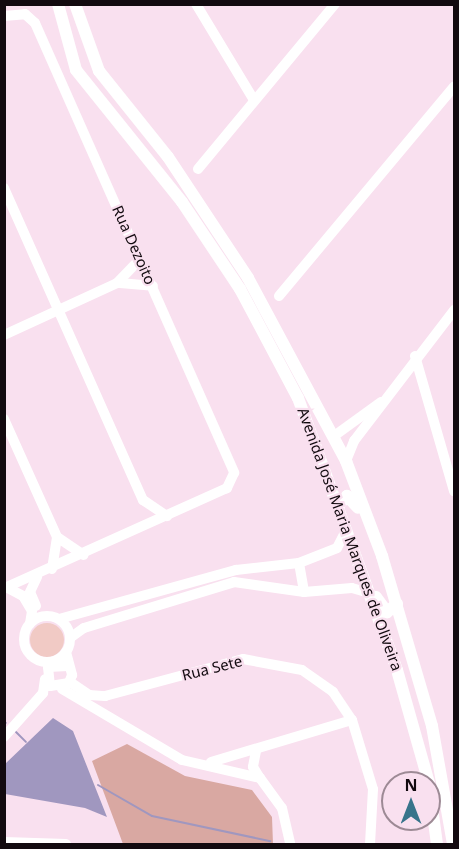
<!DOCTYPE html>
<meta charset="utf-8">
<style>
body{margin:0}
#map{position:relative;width:459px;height:849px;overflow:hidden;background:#f9e0ef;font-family:"Noto Sans",sans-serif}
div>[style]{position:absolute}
.green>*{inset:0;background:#f1cac5}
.round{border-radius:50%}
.forest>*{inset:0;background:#d9a8a2}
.water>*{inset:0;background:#a097bf}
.stream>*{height:2px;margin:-1px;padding:0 1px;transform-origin:1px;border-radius:1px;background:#a097bf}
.minor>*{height:10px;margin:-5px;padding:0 5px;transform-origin:5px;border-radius:5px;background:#fff}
.minor>.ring{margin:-5px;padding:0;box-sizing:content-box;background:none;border:10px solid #fff;border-radius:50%}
.major>*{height:12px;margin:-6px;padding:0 6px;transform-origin:6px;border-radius:6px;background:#fff}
span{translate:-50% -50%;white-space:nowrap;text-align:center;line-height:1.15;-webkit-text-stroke:4.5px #f9e0ef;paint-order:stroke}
.street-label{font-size:15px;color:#120a0f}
.frame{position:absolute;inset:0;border:6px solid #120a0f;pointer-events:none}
.north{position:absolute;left:381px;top:771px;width:60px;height:60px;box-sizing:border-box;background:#f9e0ef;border:2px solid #9d8a95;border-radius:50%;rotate:0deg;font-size:16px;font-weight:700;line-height:24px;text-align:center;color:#120a0f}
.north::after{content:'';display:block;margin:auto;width:21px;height:27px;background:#38748b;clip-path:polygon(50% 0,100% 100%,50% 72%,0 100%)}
</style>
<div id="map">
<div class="green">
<i class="round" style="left:30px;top:623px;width:34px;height:34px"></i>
</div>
<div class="forest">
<i style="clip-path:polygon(127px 744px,185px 776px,252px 790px,272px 817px,273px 844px,123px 844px,92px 761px)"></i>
</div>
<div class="water">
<i style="clip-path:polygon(53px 718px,73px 731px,107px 817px,85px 808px,5px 794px,5px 764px)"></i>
</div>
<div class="stream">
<i style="left:4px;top:722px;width:2px;rotate:27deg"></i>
<i style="left:16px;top:732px;width:14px;rotate:45deg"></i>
<i style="left:98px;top:785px;width:62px;rotate:29.9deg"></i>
<i style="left:152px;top:816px;width:121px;rotate:12deg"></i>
</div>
<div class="minor">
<i style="left:196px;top:4px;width:112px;rotate:58.9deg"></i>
<i style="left:4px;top:16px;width:21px;rotate:-5deg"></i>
<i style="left:25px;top:14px;width:13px;rotate:42deg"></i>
<i style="left:35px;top:23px;width:492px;rotate:66.1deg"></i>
<i style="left:234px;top:473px;width:17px;rotate:115deg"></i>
<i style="left:227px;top:488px;width:244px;rotate:155.8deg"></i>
<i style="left:198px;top:169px;width:214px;rotate:-50.3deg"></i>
<i style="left:4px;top:188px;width:342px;rotate:66deg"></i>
<i style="left:143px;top:500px;width:29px;rotate:34deg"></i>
<i style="left:120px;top:283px;width:33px;rotate:5deg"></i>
<i style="left:279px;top:296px;width:273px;rotate:-50.1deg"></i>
<i style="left:4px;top:335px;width:124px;rotate:-24.7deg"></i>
<i style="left:117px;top:283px;width:33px;rotate:-46deg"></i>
<i style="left:415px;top:356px;width:141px;rotate:73.9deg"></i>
<i style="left:4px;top:419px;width:129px;rotate:65.8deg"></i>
<i style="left:57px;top:537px;width:32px;rotate:34deg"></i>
<i style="left:334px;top:436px;width:58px;rotate:-35.9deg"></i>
<i style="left:346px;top:461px;width:22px;rotate:-68deg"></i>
<i style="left:354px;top:441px;width:165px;rotate:-52.6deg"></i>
<i style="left:299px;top:563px;width:29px;rotate:80deg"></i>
<i style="left:52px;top:569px;width:32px;rotate:-81deg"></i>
<i style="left:8px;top:588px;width:17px;rotate:28deg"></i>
<i style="left:23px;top:596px;width:17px;rotate:59deg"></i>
<i style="left:32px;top:611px;width:13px;rotate:99deg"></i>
<i style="left:36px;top:606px;width:15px;rotate:-113deg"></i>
<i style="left:30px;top:592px;width:17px;rotate:-65deg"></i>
<i class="ring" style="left:24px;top:616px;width:36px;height:36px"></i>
<i style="left:59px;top:619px;width:184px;rotate:-15.5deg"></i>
<i style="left:236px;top:570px;width:63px;rotate:-6.3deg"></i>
<i style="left:299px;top:563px;width:41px;rotate:-21.5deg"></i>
<i style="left:337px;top:548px;width:20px;rotate:-63deg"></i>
<i style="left:70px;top:638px;width:17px;rotate:-36deg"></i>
<i style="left:84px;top:628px;width:157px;rotate:-17deg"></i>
<i style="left:234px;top:582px;width:71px;rotate:8.1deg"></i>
<i style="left:304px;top:592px;width:48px;rotate:-4.8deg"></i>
<i style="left:352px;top:588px;width:18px;rotate:16deg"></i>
<i style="left:66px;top:652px;width:24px;rotate:75deg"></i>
<i style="left:72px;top:675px;width:9px;rotate:111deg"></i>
<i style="left:69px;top:683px;width:19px;rotate:171deg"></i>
<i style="left:50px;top:686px;width:19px;rotate:-96deg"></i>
<i style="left:48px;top:667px;width:20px;rotate:-3deg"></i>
<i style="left:70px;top:682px;width:23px;rotate:34deg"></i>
<i style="left:89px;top:695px;width:16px;rotate:4deg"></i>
<i style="left:105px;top:696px;width:143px;rotate:-15deg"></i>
<i style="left:243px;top:659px;width:60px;rotate:10.6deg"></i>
<i style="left:302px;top:670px;width:38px;rotate:35deg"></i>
<i style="left:333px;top:692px;width:34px;rotate:56deg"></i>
<i style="left:352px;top:720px;width:72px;rotate:73.1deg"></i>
<i style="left:373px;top:789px;width:55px;rotate:93.1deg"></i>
<i style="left:62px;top:689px;width:139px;rotate:30.6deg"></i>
<i style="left:182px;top:760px;width:80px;rotate:13deg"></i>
<i style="left:260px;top:778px;width:37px;rotate:54deg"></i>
<i style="left:282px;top:808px;width:37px;rotate:77deg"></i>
<i style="left:4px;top:737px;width:59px;rotate:-48.4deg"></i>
<i style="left:43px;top:693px;width:14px;rotate:-82deg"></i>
<i style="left:256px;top:751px;width:16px;rotate:101deg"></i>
<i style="left:253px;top:767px;width:13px;rotate:58deg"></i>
<i style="left:211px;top:762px;width:147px;rotate:-16.6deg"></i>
<i style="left:4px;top:842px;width:62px;rotate:1.8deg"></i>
</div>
<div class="major">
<i style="left:58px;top:4px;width:68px;rotate:74.7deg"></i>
<i style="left:76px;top:70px;width:169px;rotate:51.2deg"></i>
<i style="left:182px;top:202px;width:105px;rotate:56.3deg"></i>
<i style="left:240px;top:289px;width:123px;rotate:62deg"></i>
<i style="left:298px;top:398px;width:289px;rotate:70deg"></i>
<i style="left:397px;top:670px;width:117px;rotate:74.2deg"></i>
<i style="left:75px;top:4px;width:71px;rotate:70.3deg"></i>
<i style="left:99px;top:71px;width:110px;rotate:51.3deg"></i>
<i style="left:168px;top:157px;width:145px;rotate:56.5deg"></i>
<i style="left:248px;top:278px;width:208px;rotate:61.8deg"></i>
<i style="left:346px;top:461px;width:102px;rotate:69.2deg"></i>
<i style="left:382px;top:556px;width:177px;rotate:73.6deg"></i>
<i style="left:432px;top:726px;width:120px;rotate:79.9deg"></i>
<i style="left:337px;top:507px;width:15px;rotate:-48deg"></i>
<i style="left:347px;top:496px;width:16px;rotate:47deg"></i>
<i style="left:376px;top:597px;width:19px;rotate:54deg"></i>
<i style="left:387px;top:612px;width:13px;rotate:-39deg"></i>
<i style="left:429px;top:785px;width:60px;rotate:82.3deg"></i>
</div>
<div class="street-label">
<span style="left:134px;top:245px;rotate:66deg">Rua Dezoito</span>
<span style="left:350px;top:539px;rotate:70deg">Avenida José Maria Marques de Oliveira</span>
<span style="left:212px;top:668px;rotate:-14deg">Rua Sete</span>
</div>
<div class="frame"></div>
<div class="north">N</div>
</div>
